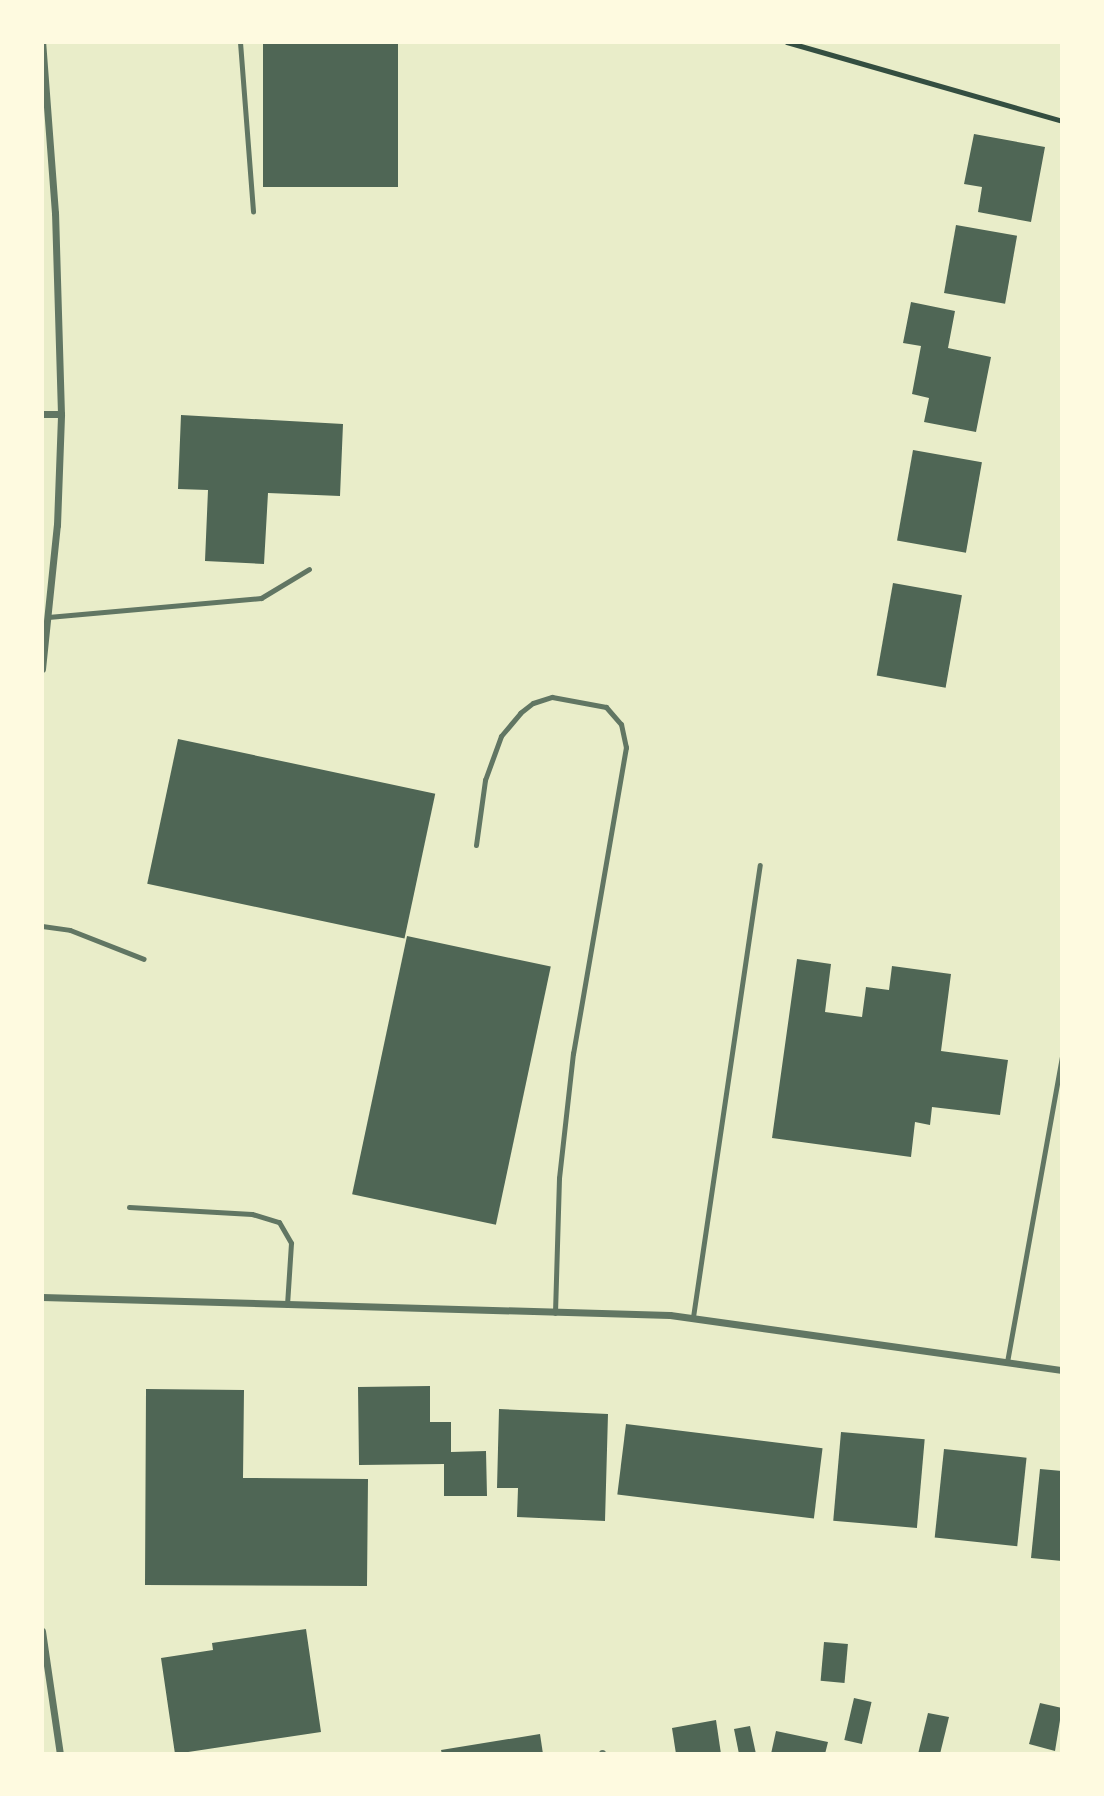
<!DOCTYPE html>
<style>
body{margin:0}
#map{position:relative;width:1104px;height:1796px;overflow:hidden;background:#e9edc9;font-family:"Alegreya Sans",sans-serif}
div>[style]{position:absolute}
.building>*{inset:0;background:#4f6655;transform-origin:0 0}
.path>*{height:4.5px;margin:-2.25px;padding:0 2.25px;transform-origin:2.25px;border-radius:2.25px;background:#344e41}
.service>*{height:5px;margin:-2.5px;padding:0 2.5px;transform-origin:2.5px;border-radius:2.5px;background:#617663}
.minor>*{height:7px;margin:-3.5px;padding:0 3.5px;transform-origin:3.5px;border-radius:3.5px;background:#617663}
span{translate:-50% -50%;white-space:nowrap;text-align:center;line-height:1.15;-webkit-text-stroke:5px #fefae0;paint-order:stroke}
.frame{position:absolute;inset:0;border:44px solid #fefae0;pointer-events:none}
</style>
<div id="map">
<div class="building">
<i style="left:263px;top:42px;width:135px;height:145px"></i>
<i style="clip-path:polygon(974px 134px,1045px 147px,1031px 222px,978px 212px,982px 187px,964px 184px)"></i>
<i style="left:956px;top:225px;width:62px;height:69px;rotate:10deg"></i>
<i style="clip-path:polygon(911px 302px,955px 311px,948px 348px,991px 357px,976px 432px,924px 422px,929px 398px,912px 394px,921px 346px,903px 343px)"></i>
<i style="clip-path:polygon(181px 415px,343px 424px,340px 496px,268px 493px,264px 564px,205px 561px,208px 490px,178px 489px)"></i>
<i style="left:913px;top:450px;width:70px;height:92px;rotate:10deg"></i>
<i style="left:893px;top:583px;width:70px;height:94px;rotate:10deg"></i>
<i style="left:178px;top:739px;width:263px;height:148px;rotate:12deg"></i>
<i style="left:407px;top:936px;width:147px;height:264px;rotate:12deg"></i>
<i style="clip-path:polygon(797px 959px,831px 964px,825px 1012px,862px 1017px,866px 987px,889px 990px,892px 966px,951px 974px,941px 1051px,1008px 1060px,1000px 1115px,932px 1107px,930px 1125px,915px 1122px,911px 1157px,772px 1138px)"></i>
<i style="clip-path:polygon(430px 1386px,430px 1422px,451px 1422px,451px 1452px,486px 1451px,487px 1496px,444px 1496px,444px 1464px,359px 1465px,358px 1387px)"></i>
<i style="clip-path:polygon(146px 1389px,244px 1390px,243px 1478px,368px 1479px,367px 1586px,145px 1585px)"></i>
<i style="clip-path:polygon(499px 1409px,608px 1414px,605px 1521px,517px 1517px,518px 1488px,497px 1488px)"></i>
<i style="left:626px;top:1424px;width:198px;height:71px;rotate:7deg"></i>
<i style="left:841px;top:1432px;width:84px;height:89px;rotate:5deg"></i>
<i style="left:944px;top:1449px;width:83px;height:89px;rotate:6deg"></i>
<i style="clip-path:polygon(1040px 1469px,1062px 1471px,1062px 1561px,1031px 1558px)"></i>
<i style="clip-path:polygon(306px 1629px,321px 1732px,175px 1754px,161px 1658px,213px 1650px,212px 1643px)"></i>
<i style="left:824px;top:1642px;width:24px;height:39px;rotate:5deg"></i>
<i style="left:854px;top:1698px;width:18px;height:43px;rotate:13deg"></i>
<i style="clip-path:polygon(1040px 1703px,1062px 1708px,1055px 1751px,1029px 1744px)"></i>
<i style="clip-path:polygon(928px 1713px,949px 1717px,940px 1754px,918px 1754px)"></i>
<i style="clip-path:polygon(716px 1720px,721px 1754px,676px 1754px,672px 1728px)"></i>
<i style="clip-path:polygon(750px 1726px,756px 1754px,739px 1754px,734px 1729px)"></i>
<i style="clip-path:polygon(776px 1731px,828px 1742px,825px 1754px,771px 1754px)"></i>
<i style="clip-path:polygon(540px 1734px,543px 1754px,442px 1754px,441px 1750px)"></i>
</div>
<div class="path">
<i style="left:787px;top:42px;width:286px;rotate:16deg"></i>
</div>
<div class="service">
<i style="left:240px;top:42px;width:170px;rotate:85.6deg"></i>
<i style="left:48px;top:617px;width:214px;rotate:-5.1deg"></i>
<i style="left:261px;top:598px;width:56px;rotate:-31.1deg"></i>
<i style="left:476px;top:845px;width:66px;rotate:-82.1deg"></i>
<i style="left:485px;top:780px;width:47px;rotate:-70deg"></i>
<i style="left:501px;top:736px;width:30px;rotate:-50deg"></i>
<i style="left:520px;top:713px;width:16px;rotate:-38deg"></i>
<i style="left:533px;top:703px;width:20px;rotate:-18deg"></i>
<i style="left:552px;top:697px;width:55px;rotate:10.5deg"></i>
<i style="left:606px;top:707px;width:23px;rotate:49deg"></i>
<i style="left:621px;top:724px;width:24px;rotate:78deg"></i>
<i style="left:626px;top:747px;width:311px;rotate:99.8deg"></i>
<i style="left:573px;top:1053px;width:126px;rotate:96.4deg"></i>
<i style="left:559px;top:1178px;width:135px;rotate:91.7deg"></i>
<i style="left:42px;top:926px;width:28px;rotate:8deg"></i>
<i style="left:70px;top:930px;width:79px;rotate:21.4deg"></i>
<i style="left:129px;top:1207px;width:123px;rotate:3.3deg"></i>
<i style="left:252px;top:1214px;width:28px;rotate:17deg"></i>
<i style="left:279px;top:1222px;width:24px;rotate:60deg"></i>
<i style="left:291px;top:1243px;width:62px;rotate:93.7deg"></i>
<i style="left:693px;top:1317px;width:457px;rotate:-81.6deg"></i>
<i style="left:1007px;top:1362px;width:312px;rotate:-79.8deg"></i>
</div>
<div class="minor">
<i style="left:42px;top:414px;width:19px"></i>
<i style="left:42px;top:669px;width:145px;rotate:-84.1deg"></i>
<i style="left:57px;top:525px;width:111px;rotate:-87.9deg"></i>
<i style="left:61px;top:414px;width:201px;rotate:-91.7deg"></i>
<i style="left:55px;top:213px;width:171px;rotate:-94.3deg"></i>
<i style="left:42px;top:1297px;width:628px;rotate:1.64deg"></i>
<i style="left:670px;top:1315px;width:396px;rotate:8deg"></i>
<i style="left:42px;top:1631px;width:124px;rotate:81.7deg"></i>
<i style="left:602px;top:1753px;width:1px;rotate:90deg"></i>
</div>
<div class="frame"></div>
</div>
